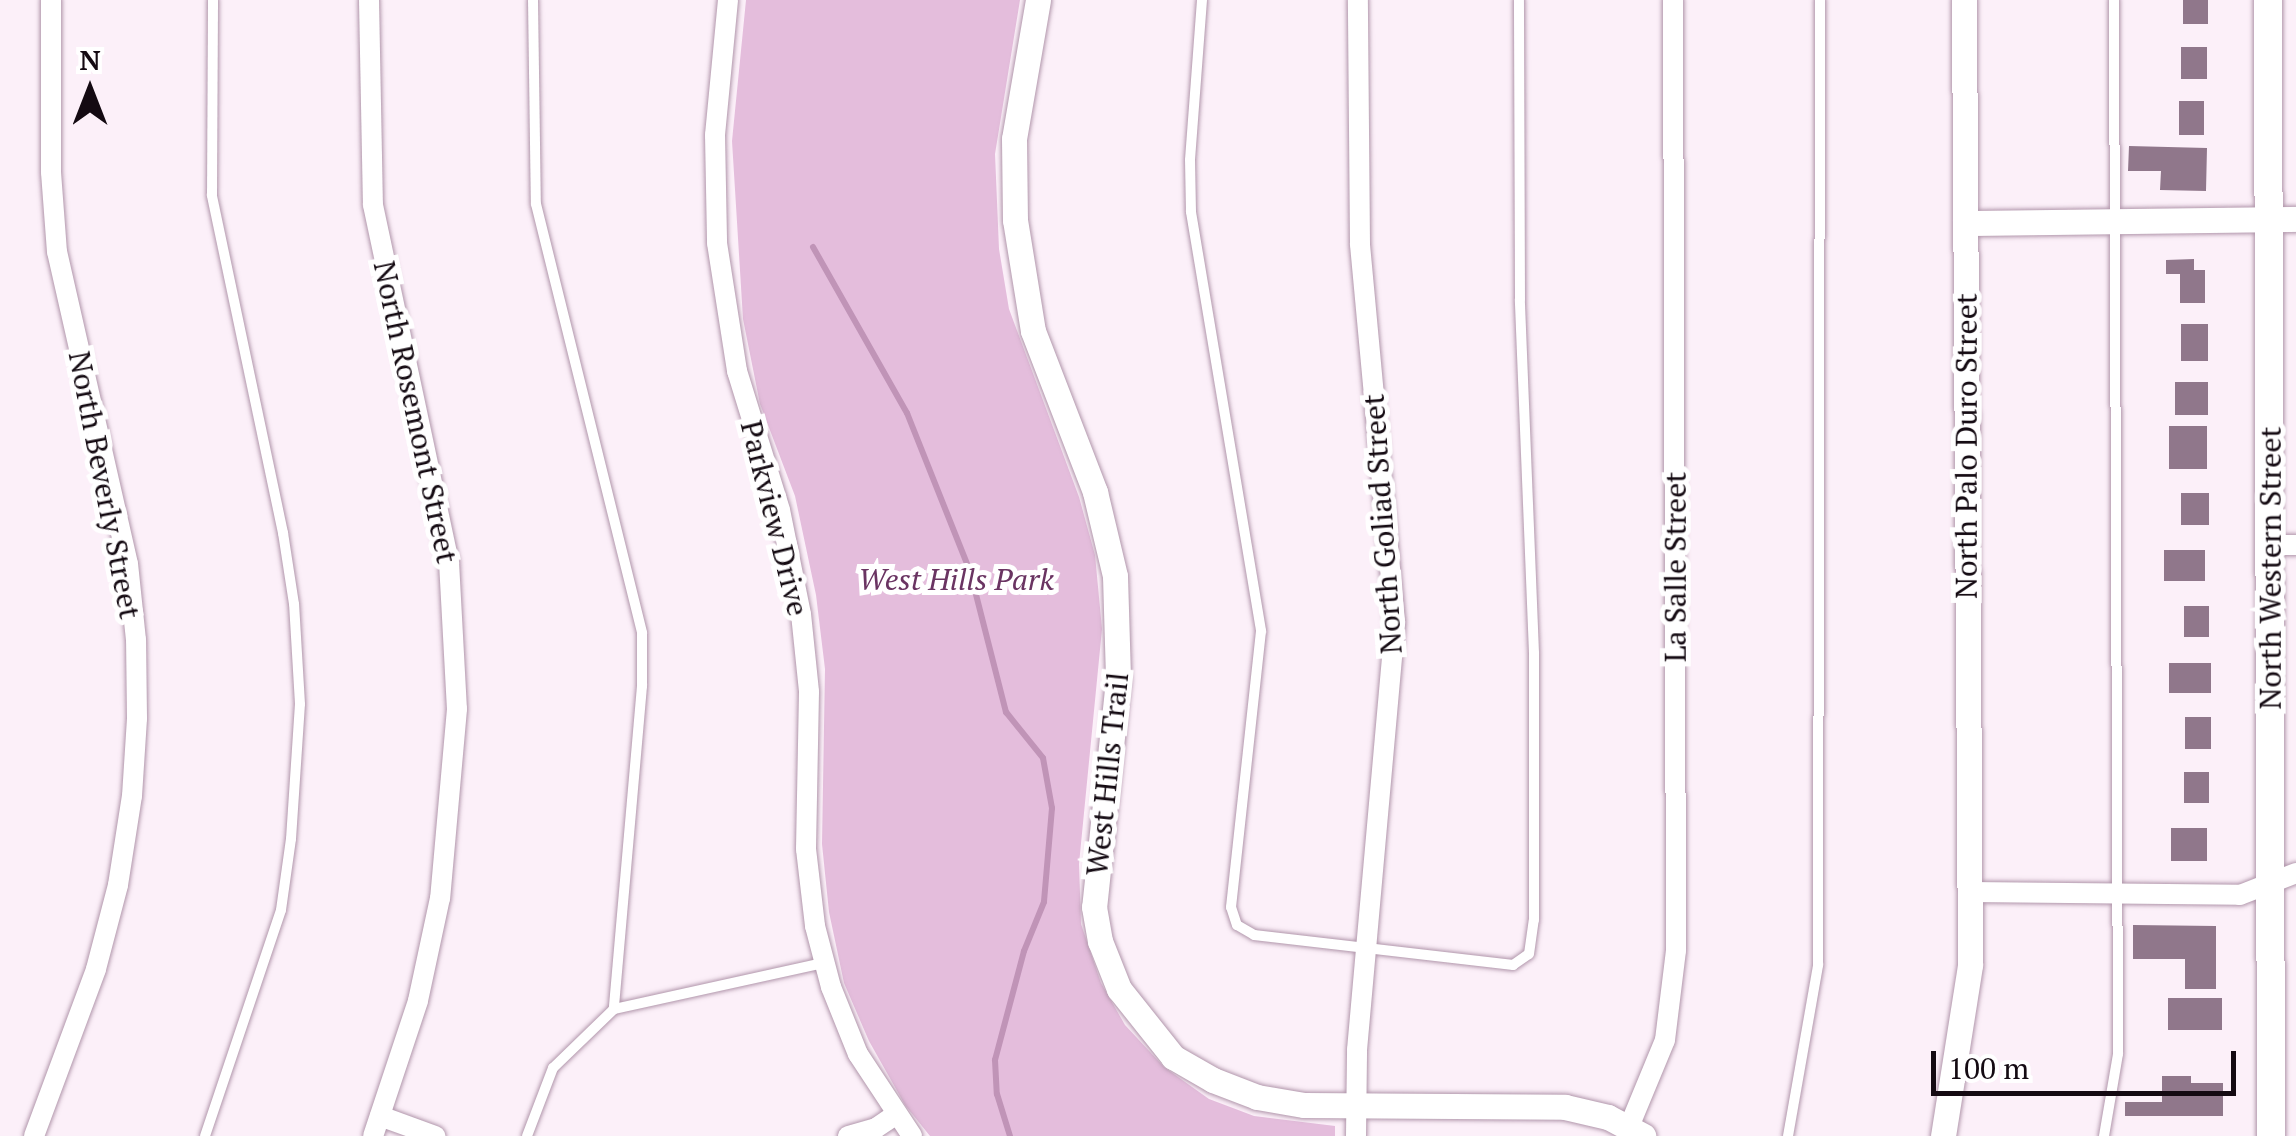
<!DOCTYPE html>
<style>
body{margin:0}
#map{position:relative;width:2296px;height:1136px;overflow:hidden;background:#fcf0f9;font-family:"PT Serif",serif}
div>[style]{position:absolute}
.green>*{inset:0;background:#e4bddc}
.stream>*{height:6px;margin:-3px;padding:0 3px;transform-origin:3px;border-radius:3px;background:#c094b7}
.building>*{inset:0;background:#90778b;transform-origin:0 0}
.roads{filter:drop-shadow(0 0 2px #b196ab) drop-shadow(0 0 2px #b196ab)}
.service>*{height:10px;margin:-5px;padding:0 5px;transform-origin:5px;border-radius:5px;background:#fff}
.minor>*{height:20px;margin:-10px;padding:0 10px;transform-origin:10px;border-radius:10px;background:#fff}
.tertiary>*{height:25px;margin:-12.5px;padding:0 12.5px;transform-origin:12.5px;border-radius:12.5px;background:#fff}
.secondary>*{height:28px;margin:-14px;padding:0 14px;transform-origin:14px;border-radius:14px;background:#fff}
span{translate:-50% -50%;white-space:nowrap;text-align:center;line-height:1.15;-webkit-text-stroke:10px #fff;paint-order:stroke}
.street-label{font-size:30px;color:#140a12}
.park-label{font-size:30px;color:#6a3462;font-style:italic}
.north{position:absolute;left:40px;top:40px;width:100px;height:100px;-webkit-text-stroke:8px #fff;paint-order:stroke;rotate:0deg;font-size:28px;font-weight:700;line-height:40px;text-align:center;color:#140a12}
.north::after{content:'';display:block;margin:auto;width:35px;height:45px;background:#140a12;clip-path:polygon(50% 0,100% 100%,50% 72%,0 100%)}
.scale{position:absolute;left:1931px;top:1051px;width:305px;height:45px;box-sizing:border-box;border:5px solid #140a12;border-top:0;padding-left:12px;font-size:30px;line-height:35px;white-space:nowrap;color:#140a12;-webkit-text-stroke:8px #fff;paint-order:stroke}
</style>
<div id="map">
<div class="green">
<i style="clip-path:polygon(746px 0,1020px 0,995px 154px,999px 249px,1009px 309px,1079px 497px,1095px 555px,1102px 629px,1079px 864px,1081px 924px,1101px 983px,1125px 1025px,1164px 1067px,1209px 1099px,1254px 1116px,1335px 1126px,1335px 1136px,930px 1136px,905px 1105px,869px 1041px,844px 983px,829px 912px,822px 844px,825px 669px,816px 595px,795px 496px,760px 404px,743px 319px,732px 141px)"></i>
</div>
<div class="stream">
<i style="left:813px;top:247px;width:191px;rotate:60.5deg"></i>
<i style="left:907px;top:413px;width:170px;rotate:68.3deg"></i>
<i style="left:970px;top:571px;width:146px;rotate:75.7deg"></i>
<i style="left:1006px;top:712px;width:59px;rotate:51.2deg"></i>
<i style="left:1043px;top:758px;width:51px;rotate:79.8deg"></i>
<i style="left:1052px;top:808px;width:94px;rotate:94.9deg"></i>
<i style="left:1044px;top:902px;width:53px;rotate:112.2deg"></i>
<i style="left:1024px;top:951px;width:113px;rotate:104.9deg"></i>
<i style="left:995px;top:1060px;width:34px;rotate:87deg"></i>
<i style="left:997px;top:1094px;width:44px;rotate:72.8deg"></i>
</div>
<div class="building">
<i style="left:2183px;top:0;width:25px;height:24px"></i>
<i style="left:2181px;top:47px;width:26px;height:32px"></i>
<i style="left:2179px;top:101px;width:25px;height:34px"></i>
<i style="clip-path:polygon(2129px 146px,2207px 148px,2206px 191px,2160px 190px,2161px 171px,2128px 171px)"></i>
<i style="clip-path:polygon(2194px 259px,2194px 270px,2205px 270px,2205px 303px,2180px 303px,2180px 274px,2166px 274px,2166px 260px)"></i>
<i style="left:2181px;top:324px;width:27px;height:37px"></i>
<i style="left:2175px;top:382px;width:33px;height:33px"></i>
<i style="left:2169px;top:426px;width:38px;height:43px"></i>
<i style="left:2181px;top:493px;width:28px;height:32px"></i>
<i style="left:2164px;top:550px;width:41px;height:31px"></i>
<i style="left:2184px;top:606px;width:25px;height:31px"></i>
<i style="left:2169px;top:663px;width:42px;height:30px"></i>
<i style="left:2185px;top:717px;width:26px;height:32px"></i>
<i style="left:2184px;top:772px;width:25px;height:31px"></i>
<i style="left:2171px;top:828px;width:36px;height:33px"></i>
<i style="clip-path:polygon(2133px 925px,2216px 926px,2216px 989px,2185px 989px,2185px 959px,2133px 959px)"></i>
<i style="left:2168px;top:998px;width:54px;height:32px"></i>
<i style="clip-path:polygon(2162px 1076px,2191px 1076px,2191px 1083px,2223px 1083px,2223px 1116px,2125px 1116px,2125px 1102px,2162px 1102px)"></i>
</div>
<div class="roads">
<div class="service">
<i style="left:533px;top:0;width:204px;rotate:89.2deg"></i>
<i style="left:536px;top:204px;width:442px;rotate:76.1deg"></i>
<i style="left:642px;top:633px;width:53px;rotate:90deg"></i>
<i style="left:642px;top:686px;width:324px;rotate:95deg"></i>
<i style="left:1202px;top:0;width:160px;rotate:94.3deg"></i>
<i style="left:1190px;top:160px;width:52px;rotate:88.9deg"></i>
<i style="left:1191px;top:212px;width:425px;rotate:80.5deg"></i>
<i style="left:1261px;top:631px;width:278px;rotate:96.2deg"></i>
<i style="left:1231px;top:907px;width:19px;rotate:72deg"></i>
<i style="left:1237px;top:925px;width:20px;rotate:30deg"></i>
<i style="left:1254px;top:935px;width:261px;rotate:6.6deg"></i>
<i style="left:1513px;top:965px;width:19px;rotate:-35deg"></i>
<i style="left:1529px;top:954px;width:34px;rotate:-82deg"></i>
<i style="left:1534px;top:920px;width:267px;rotate:-90deg"></i>
<i style="left:1534px;top:653px;width:354px;rotate:-92.3deg"></i>
<i style="left:1520px;top:299px;width:299px;rotate:-90.2deg"></i>
<i style="left:205px;top:1136px;width:238px;rotate:-71.4deg"></i>
<i style="left:281px;top:910px;width:72px;rotate:-82deg"></i>
<i style="left:291px;top:839px;width:135px;rotate:-86.2deg"></i>
<i style="left:300px;top:704px;width:100px;rotate:-93.4deg"></i>
<i style="left:294px;top:604px;width:72px;rotate:-98.8deg"></i>
<i style="left:283px;top:533px;width:345px;rotate:-101.9deg"></i>
<i style="left:212px;top:195px;width:195px;rotate:-89.7deg"></i>
<i style="left:527px;top:1136px;width:73px;rotate:-69.1deg"></i>
<i style="left:553px;top:1068px;width:85px;rotate:-44deg"></i>
<i style="left:614px;top:1009px;width:215px;rotate:-12.4deg"></i>
<i style="left:1788px;top:1136px;width:174px;rotate:-80deg"></i>
<i style="left:1818px;top:965px;width:965px;rotate:-89.88deg"></i>
<i style="left:2104px;top:1136px;width:83px;rotate:-80.3deg"></i>
<i style="left:2118px;top:1054px;width:1054px;rotate:-90.22deg"></i>
</div>
<div class="minor">
<i style="left:369px;top:0;width:205px;rotate:88.9deg"></i>
<i style="left:373px;top:205px;width:365px;rotate:78deg"></i>
<i style="left:449px;top:562px;width:147px;rotate:86.9deg"></i>
<i style="left:457px;top:709px;width:190px;rotate:95.1deg"></i>
<i style="left:440px;top:898px;width:105px;rotate:102.1deg"></i>
<i style="left:418px;top:1001px;width:142px;rotate:108.4deg"></i>
<i style="left:728px;top:0;width:136px;rotate:95.5deg"></i>
<i style="left:715px;top:135px;width:108px;rotate:88.9deg"></i>
<i style="left:717px;top:243px;width:130px;rotate:81.1deg"></i>
<i style="left:737px;top:371px;width:145px;rotate:72.8deg"></i>
<i style="left:780px;top:510px;width:106px;rotate:78.6deg"></i>
<i style="left:801px;top:614px;width:78px;rotate:84.1deg"></i>
<i style="left:809px;top:692px;width:157px;rotate:91.1deg"></i>
<i style="left:806px;top:849px;width:78px;rotate:83.3deg"></i>
<i style="left:815px;top:926px;width:63px;rotate:75.3deg"></i>
<i style="left:831px;top:987px;width:72px;rotate:68.1deg"></i>
<i style="left:858px;top:1054px;width:98px;rotate:56.6deg"></i>
<i style="left:2269px;top:545px;width:27px"></i>
<i style="left:1970px;top:892px;width:270px;rotate:0.6deg"></i>
<i style="left:2240px;top:895px;width:60px;rotate:-21.4deg"></i>
<i style="left:380px;top:1116px;width:59px;rotate:20deg"></i>
<i style="left:1629px;top:1127px;width:94px;rotate:-67.5deg"></i>
<i style="left:1665px;top:1040px;width:90px;rotate:-83deg"></i>
<i style="left:1676px;top:951px;width:951px;rotate:-90.18deg"></i>
<i style="left:34px;top:1136px;width:178px;rotate:-69.6deg"></i>
<i style="left:96px;top:969px;width:87px;rotate:-75.3deg"></i>
<i style="left:118px;top:885px;width:90px;rotate:-81.1deg"></i>
<i style="left:132px;top:796px;width:78px;rotate:-86.3deg"></i>
<i style="left:137px;top:718px;width:78px;rotate:-90.7deg"></i>
<i style="left:136px;top:640px;width:76px;rotate:-96deg"></i>
<i style="left:128px;top:564px;width:320px;rotate:-102.8deg"></i>
<i style="left:57px;top:252px;width:80px;rotate:-94.3deg"></i>
<i style="left:51px;top:172px;width:172px;rotate:-90deg"></i>
<i style="left:848px;top:1136px;width:29px;rotate:-16deg"></i>
<i style="left:876px;top:1128px;width:23px;rotate:-34deg"></i>
<i style="left:1356px;top:1136px;width:86px;rotate:-89.3deg"></i>
<i style="left:1357px;top:1050px;width:430px;rotate:-84.9deg"></i>
<i style="left:1395px;top:622px;width:380px;rotate:-95.3deg"></i>
<i style="left:1360px;top:244px;width:244px;rotate:-90.5deg"></i>
</div>
<div class="tertiary">
<i style="left:1038px;top:0;width:141px;rotate:99.8deg"></i>
<i style="left:1014px;top:139px;width:81px;rotate:89.3deg"></i>
<i style="left:1015px;top:220px;width:112px;rotate:80.8deg"></i>
<i style="left:1033px;top:331px;width:173px;rotate:68.9deg"></i>
<i style="left:1095px;top:492px;width:86px;rotate:76.6deg"></i>
<i style="left:1115px;top:576px;width:104px;rotate:88.3deg"></i>
<i style="left:1118px;top:680px;width:228px;rotate:96deg"></i>
<i style="left:1094px;top:907px;width:35px;rotate:80deg"></i>
<i style="left:1100px;top:941px;width:52px;rotate:68.4deg"></i>
<i style="left:1119px;top:989px;width:87px;rotate:51.5deg"></i>
<i style="left:1173px;top:1057px;width:46px;rotate:29.9deg"></i>
<i style="left:1213px;top:1080px;width:47px;rotate:21.1deg"></i>
<i style="left:1257px;top:1097px;width:48px;rotate:9.7deg"></i>
<i style="left:1304px;top:1105px;width:261px;rotate:0.4deg"></i>
<i style="left:1565px;top:1107px;width:44px;rotate:13.1deg"></i>
<i style="left:1608px;top:1117px;width:40px;rotate:28deg"></i>
<i style="left:1965px;top:223px;width:331px;rotate:-0.7deg"></i>
<i style="left:1943px;top:1136px;width:173px;rotate:-81deg"></i>
<i style="left:1970px;top:965px;width:965px;rotate:-90.36deg"></i>
</div>
<div class="secondary">
<i style="left:2268px;top:0;width:1136px;rotate:89.85deg"></i>
</div>
</div>
<div class="street-label">
<span style="left:416px;top:412px;rotate:78deg">North Rosemont Street</span>
<span style="left:1966px;top:446px;rotate:-90deg">North Palo Duro Street</span>
<span style="left:105px;top:485px;rotate:79deg">North Beverly Street</span>
<span style="left:775px;top:518px;rotate:76deg">Parkview Drive</span>
<span style="left:1382px;top:524px;rotate:-94deg">North Goliad Street</span>
<span style="left:1675px;top:567px;rotate:-90deg">La Salle Street</span>
<span style="left:2270px;top:568px;rotate:-90deg">North Western Street</span>
<span style="left:1107px;top:774px;rotate:-84deg">West Hills Trail</span>
</div>
<div class="park-label">
<span style="left:956px;top:579px">West Hills Park</span>
</div>
<div class="north">N</div>
<div class="scale">100 m</div>
</div>
